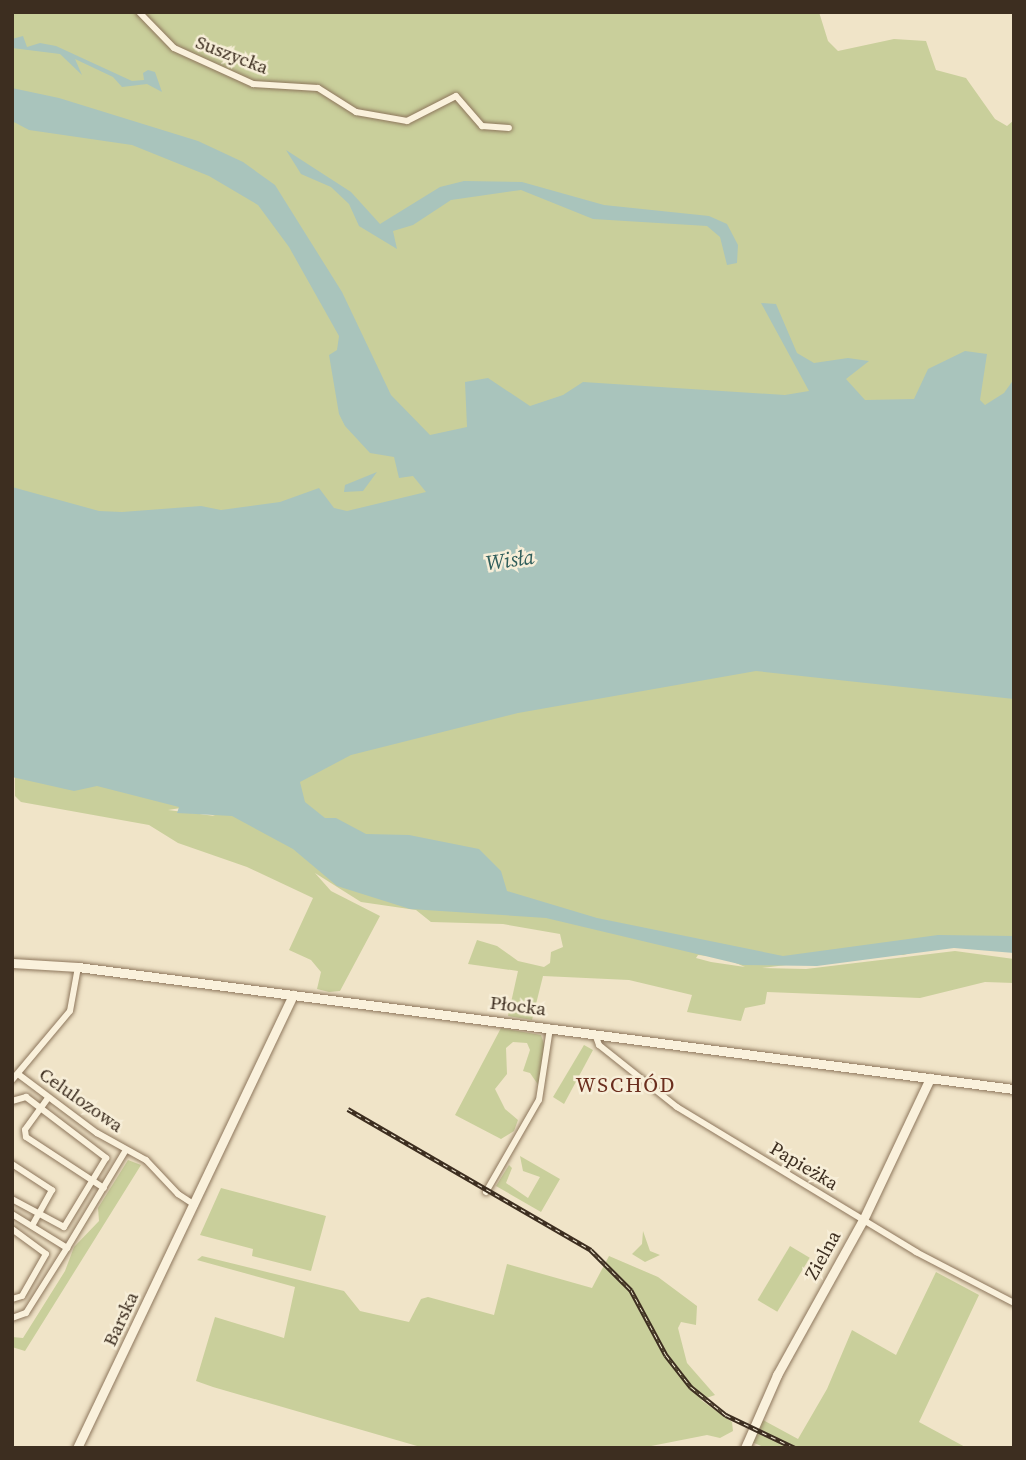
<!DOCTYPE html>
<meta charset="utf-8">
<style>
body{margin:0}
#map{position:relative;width:1026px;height:1460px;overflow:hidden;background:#f0e4c8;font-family:"Source Serif 4",serif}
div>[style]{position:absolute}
.green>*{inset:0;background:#c9cf9b;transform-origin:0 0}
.water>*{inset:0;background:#a9c4bc}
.roads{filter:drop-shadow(0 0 2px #8d765c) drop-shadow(0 0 2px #8d765c)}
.street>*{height:6px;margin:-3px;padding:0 3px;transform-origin:3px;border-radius:3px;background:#faf1dc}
.secondary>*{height:9px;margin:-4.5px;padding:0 4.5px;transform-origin:4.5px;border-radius:4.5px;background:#faf1dc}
.rail>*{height:4.5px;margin-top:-2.25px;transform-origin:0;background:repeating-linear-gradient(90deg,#f7eed8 0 5px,#3d2e20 0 10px);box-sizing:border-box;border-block:2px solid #3d2e20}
span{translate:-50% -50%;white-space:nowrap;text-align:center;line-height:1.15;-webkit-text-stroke:5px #f7eed8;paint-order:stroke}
.street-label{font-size:19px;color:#3d2e20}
.water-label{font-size:21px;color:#2f5d5a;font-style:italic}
.neighbourhood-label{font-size:21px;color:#6b2e1e;letter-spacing:2px}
.frame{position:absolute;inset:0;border:14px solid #3d2e20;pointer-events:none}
</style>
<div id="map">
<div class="green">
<i style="clip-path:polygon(evenodd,12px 12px,819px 12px,828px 41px,838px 51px,894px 39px,926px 41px,936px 70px,966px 78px,995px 119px,1007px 126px,1014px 120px,1014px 950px,1003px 946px,930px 948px,903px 955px,883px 953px,762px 968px,806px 969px,955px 951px,1014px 959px,1014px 983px,985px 982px,920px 998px,767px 992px,765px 1004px,745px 1008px,741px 1021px,687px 1012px,692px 995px,629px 980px,543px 976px,532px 1020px,508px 1016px,518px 971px,468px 964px,477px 940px,497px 946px,518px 961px,544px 967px,550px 963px,551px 952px,563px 947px,560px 934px,503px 924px,431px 922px,416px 910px,361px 902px,315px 873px,331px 891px,380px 916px,340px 991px,329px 992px,317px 989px,321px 972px,311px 960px,289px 950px,313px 898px,247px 867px,178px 843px,149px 825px,21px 802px,15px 796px,12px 12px,196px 808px,215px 816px,168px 810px,187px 807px,196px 808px,12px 12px,698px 955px,722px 957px,745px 967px,711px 962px,696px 958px,698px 955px)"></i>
<i style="clip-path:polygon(501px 1028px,541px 1035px,545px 1047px,539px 1086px,530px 1073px,523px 1071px,530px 1050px,527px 1043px,513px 1042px,506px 1048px,507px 1074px,495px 1089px,505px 1109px,518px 1120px,514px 1131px,501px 1139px,455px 1115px)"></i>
<i style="clip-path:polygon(584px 1045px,593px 1050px,564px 1104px,553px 1097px)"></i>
<i style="clip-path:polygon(520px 1156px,560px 1179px,541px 1212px,496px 1186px,509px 1165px,512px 1168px,506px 1183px,528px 1198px,540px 1177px,523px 1171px)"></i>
<i style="clip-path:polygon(128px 1160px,141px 1165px,25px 1351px,12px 1347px,12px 1337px,23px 1338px,65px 1271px,74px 1247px,99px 1221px,98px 1208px)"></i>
<i style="clip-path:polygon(221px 1188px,326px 1216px,311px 1271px,252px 1256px,253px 1249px,200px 1235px)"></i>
<i style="clip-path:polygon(643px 1231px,650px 1251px,660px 1255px,645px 1262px,632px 1254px,642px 1244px)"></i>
<i style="left:790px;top:1246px;width:23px;height:63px;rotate:31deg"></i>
<i style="clip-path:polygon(202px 1256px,344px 1291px,360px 1311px,409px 1322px,421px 1299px,428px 1297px,494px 1315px,507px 1264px,592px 1288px,609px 1256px,658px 1277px,697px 1306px,696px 1325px,681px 1322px,678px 1328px,687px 1363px,715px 1395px,701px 1400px,732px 1422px,733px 1431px,720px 1438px,707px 1435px,641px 1448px,424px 1448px,213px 1387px,196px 1381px,215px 1317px,284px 1338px,295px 1287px,197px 1260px)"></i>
<i style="clip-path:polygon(936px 1272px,979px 1295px,919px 1422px,967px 1448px,766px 1448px,752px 1442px,763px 1420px,798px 1439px,827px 1389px,852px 1330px,896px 1355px)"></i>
</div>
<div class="water">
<i style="clip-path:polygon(23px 36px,27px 47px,40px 43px,56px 46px,132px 81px,144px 80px,143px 73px,148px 70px,155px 72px,162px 92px,147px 84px,122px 87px,113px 77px,75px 59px,82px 75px,60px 54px,12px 48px,12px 39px)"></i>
<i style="clip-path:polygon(12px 88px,59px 98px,198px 141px,243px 162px,275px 185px,342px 292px,391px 395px,430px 435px,467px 427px,465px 382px,488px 378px,530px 406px,563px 395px,583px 382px,785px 395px,809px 391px,761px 303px,776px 304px,797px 353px,814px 363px,848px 358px,869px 361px,846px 379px,865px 400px,914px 399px,928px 369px,965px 351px,987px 354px,980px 400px,985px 405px,1004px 393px,1014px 379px,1014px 699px,756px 671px,518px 713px,351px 755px,300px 782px,305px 802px,325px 818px,336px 818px,366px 834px,409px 835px,479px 849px,501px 871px,507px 891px,597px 918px,783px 956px,938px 935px,1014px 936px,1014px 953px,954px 948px,817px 966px,743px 965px,546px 918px,410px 909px,337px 886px,293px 849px,232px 816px,177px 813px,179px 807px,97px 786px,74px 791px,12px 777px,12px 487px,99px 511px,122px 512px,201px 506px,221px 510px,280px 502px,319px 488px,334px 508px,347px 511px,426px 492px,413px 476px,399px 478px,394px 457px,370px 453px,345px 426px,339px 414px,329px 355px,337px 350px,339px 336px,289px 247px,258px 205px,209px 176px,132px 145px,29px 130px,12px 121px)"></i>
<i style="clip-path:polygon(286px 150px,351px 192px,380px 224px,440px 187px,464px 181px,522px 182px,604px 205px,709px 216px,727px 224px,738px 245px,737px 263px,727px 265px,720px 237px,707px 226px,593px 219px,521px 190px,451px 200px,413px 225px,393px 231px,397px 249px,359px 226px,349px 204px,331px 187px,301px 174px)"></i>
<i style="clip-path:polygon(377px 472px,363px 491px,344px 492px,345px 485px)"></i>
</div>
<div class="roads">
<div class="street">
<i style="left:139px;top:12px;width:50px;rotate:45.8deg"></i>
<i style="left:174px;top:48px;width:87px;rotate:24.5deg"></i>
<i style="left:253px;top:84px;width:65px;rotate:3.5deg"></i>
<i style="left:318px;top:88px;width:45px;rotate:32.3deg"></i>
<i style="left:356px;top:112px;width:52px;rotate:10deg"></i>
<i style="left:407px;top:121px;width:55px;rotate:-27deg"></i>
<i style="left:456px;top:96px;width:40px;rotate:49deg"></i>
<i style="left:482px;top:126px;width:27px;rotate:4deg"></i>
<i style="left:595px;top:1034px;width:12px;rotate:70deg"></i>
<i style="left:599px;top:1045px;width:100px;rotate:38.5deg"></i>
<i style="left:677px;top:1107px;width:280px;rotate:31.2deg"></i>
<i style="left:916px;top:1252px;width:110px;rotate:27.5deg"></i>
<i style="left:18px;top:1074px;width:99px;rotate:36.8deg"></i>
<i style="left:97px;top:1133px;width:56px;rotate:28.9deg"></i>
<i style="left:146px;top:1160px;width:47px;rotate:46.7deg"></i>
<i style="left:178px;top:1194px;width:20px;rotate:33deg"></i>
<i style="left:12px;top:1080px;width:90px;rotate:-50deg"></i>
<i style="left:70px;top:1011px;width:45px;rotate:-79.7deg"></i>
<i style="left:48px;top:1098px;width:39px;rotate:126deg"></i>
<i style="left:25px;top:1130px;width:7px;rotate:82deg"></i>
<i style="left:26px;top:1137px;width:93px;rotate:33.2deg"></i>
<i style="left:12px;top:1101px;width:15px;rotate:-16deg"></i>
<i style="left:26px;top:1097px;width:101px;rotate:37.3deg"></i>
<i style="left:106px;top:1158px;width:81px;rotate:121.3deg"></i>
<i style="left:64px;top:1227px;width:59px;rotate:-151.7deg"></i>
<i style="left:12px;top:1164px;width:48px;rotate:33deg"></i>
<i style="left:52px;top:1190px;width:41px;rotate:119.1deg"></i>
<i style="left:486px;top:1192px;width:106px;rotate:-60.1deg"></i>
<i style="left:539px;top:1100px;width:73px;rotate:-81.3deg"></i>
<i style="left:12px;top:1214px;width:65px;rotate:31.7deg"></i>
<i style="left:67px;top:1248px;width:114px;rotate:-59deg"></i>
<i style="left:12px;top:1229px;width:42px;rotate:36.3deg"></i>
<i style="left:46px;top:1254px;width:48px;rotate:119.7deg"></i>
<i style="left:22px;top:1296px;width:10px;rotate:163deg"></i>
<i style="left:12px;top:1318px;width:15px;rotate:-20deg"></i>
<i style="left:26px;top:1313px;width:77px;rotate:-57.8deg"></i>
</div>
<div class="secondary">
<i style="left:12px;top:963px;width:66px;rotate:3.5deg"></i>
<i style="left:78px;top:967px;width:944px;rotate:7.43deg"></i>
<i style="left:77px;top:1448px;width:502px;rotate:-64.51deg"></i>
<i style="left:745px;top:1448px;width:80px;rotate:-66.3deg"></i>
<i style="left:777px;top:1375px;width:177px;rotate:-61deg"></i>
<i style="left:863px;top:1220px;width:157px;rotate:-64.7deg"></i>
</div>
</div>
<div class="rail">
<i style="left:348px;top:1109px;width:281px;rotate:30.1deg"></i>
<i style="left:591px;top:1250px;width:57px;rotate:45deg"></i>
<i style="left:631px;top:1290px;width:74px;rotate:61.7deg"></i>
<i style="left:666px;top:1355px;width:41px;rotate:52deg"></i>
<i style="left:691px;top:1387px;width:45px;rotate:38.7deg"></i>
<i style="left:726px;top:1415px;width:76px;rotate:25.6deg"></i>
</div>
<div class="street-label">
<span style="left:232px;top:55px;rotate:21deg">Suszycka</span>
<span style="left:518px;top:1006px;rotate:7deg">Płocka</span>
<span style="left:81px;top:1100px;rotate:35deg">Celulozowa</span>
<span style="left:804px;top:1166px;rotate:31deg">Papieżka</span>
<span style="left:823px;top:1255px;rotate:-61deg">Zielna</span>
<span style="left:121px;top:1319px;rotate:-65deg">Barska</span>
</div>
<div class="water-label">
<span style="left:510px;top:560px;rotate:-8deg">Wisła</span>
</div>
<div class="neighbourhood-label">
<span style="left:626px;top:1085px">WSCHÓD</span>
</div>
<div class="frame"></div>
</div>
